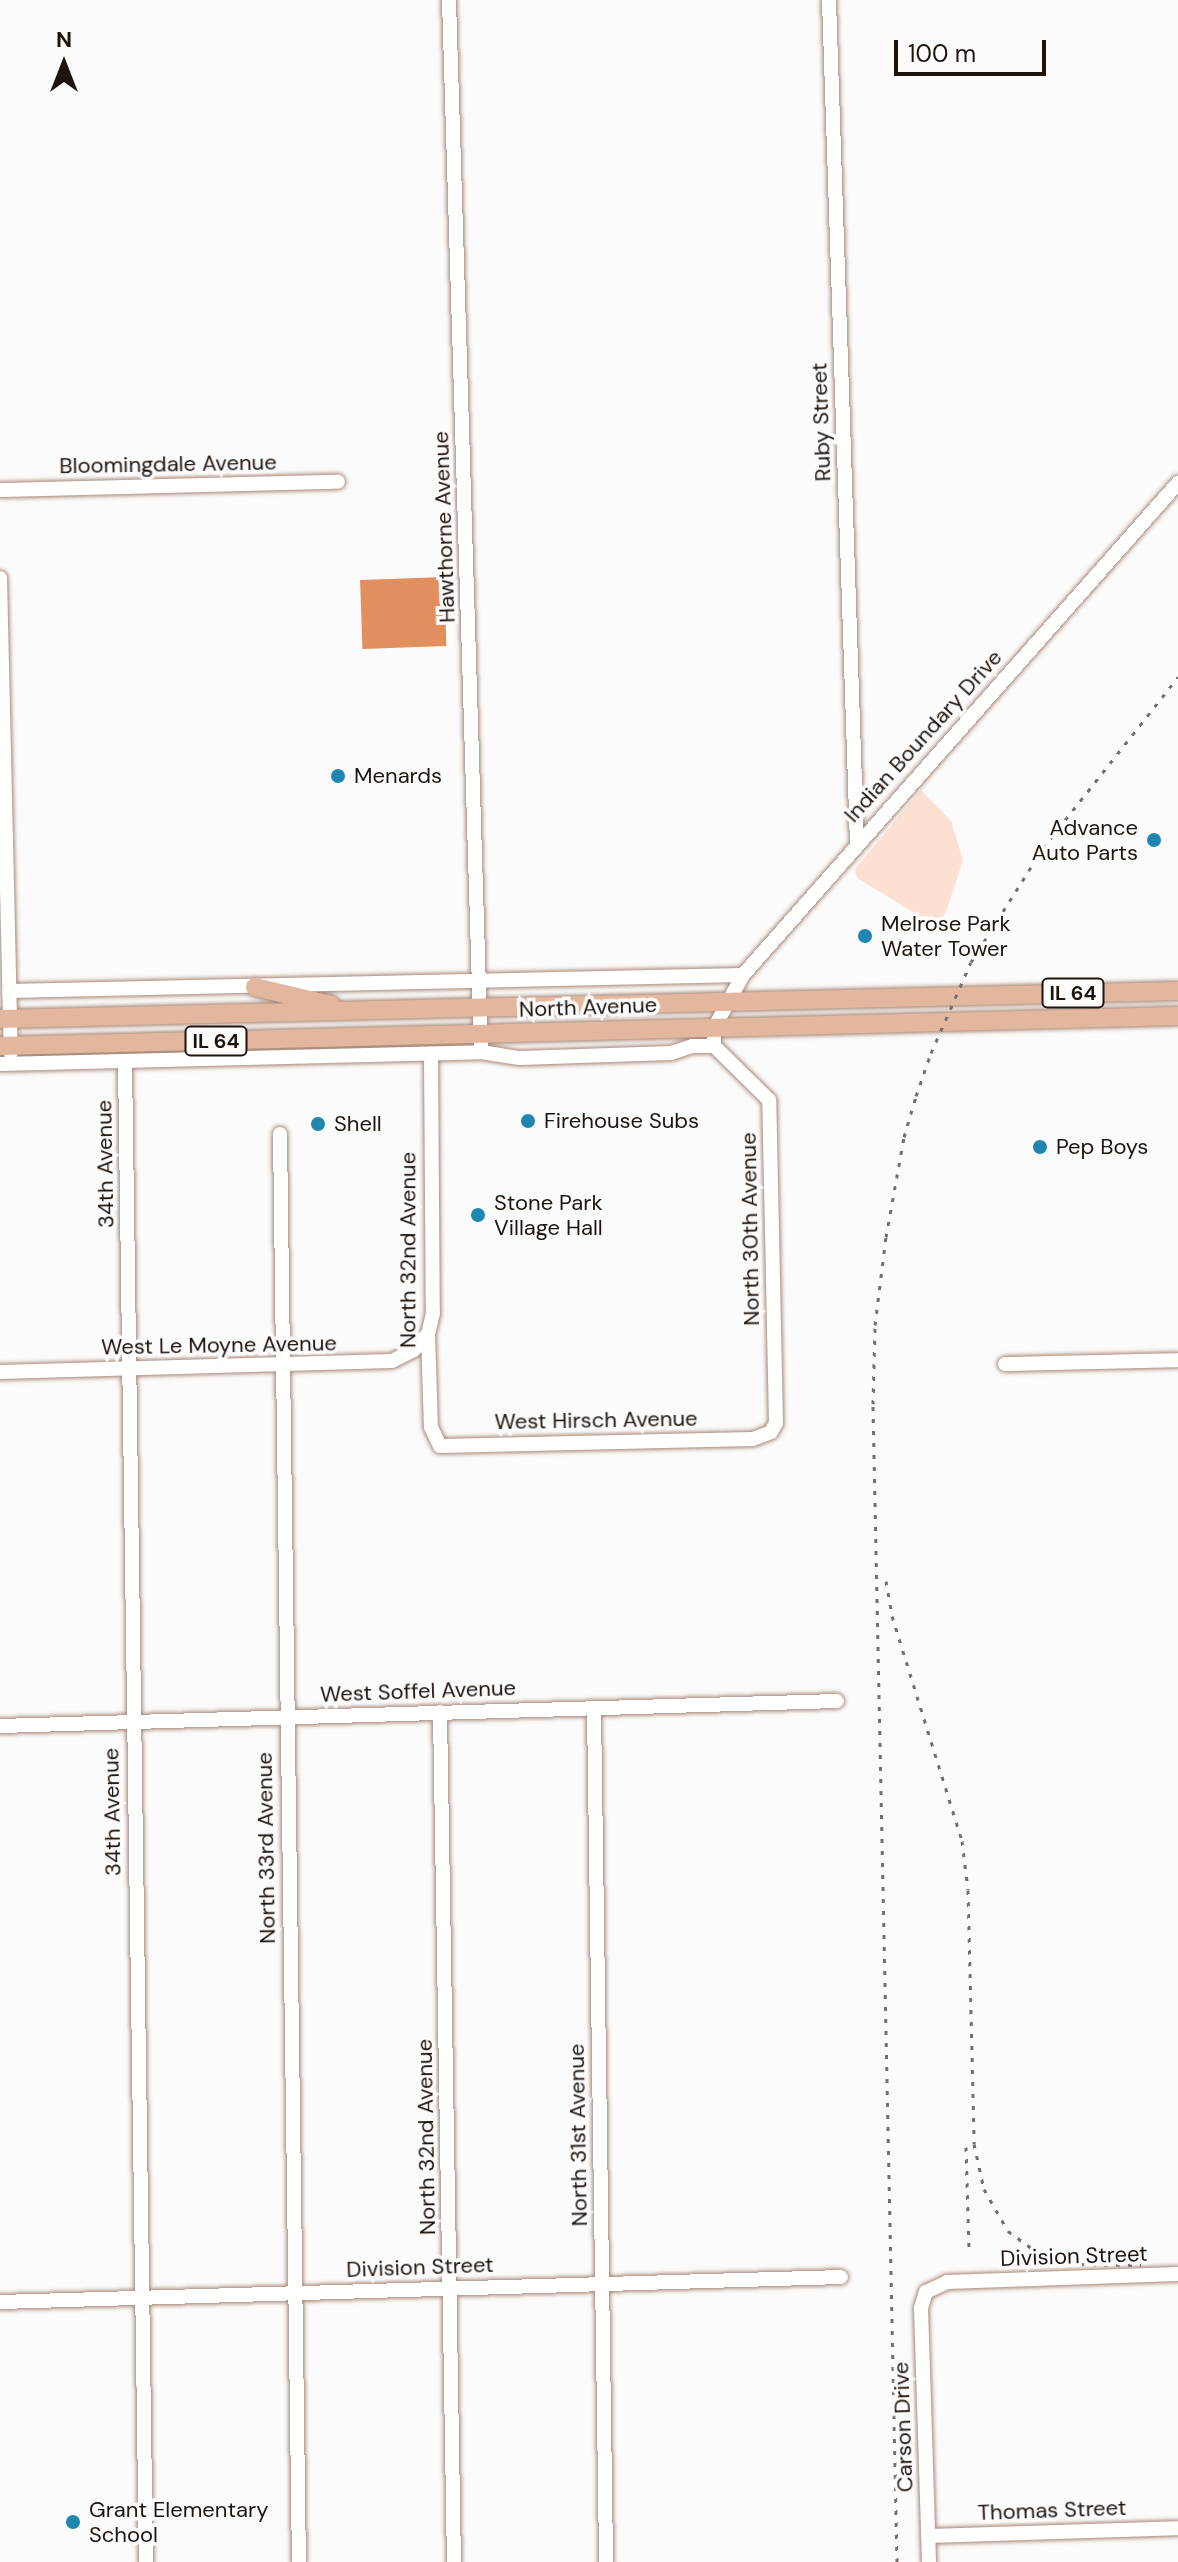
<!DOCTYPE html>
<style>
body{margin:0}
#map{position:relative;width:1178px;height:2562px;overflow:hidden;background:#fbfbfb;font-family:"DM Sans",sans-serif}
div>[style]{position:absolute}
.green>*{inset:0;background:#fce1d2}
.water>*{inset:0;background:#e18f5f;transform-origin:0 0}
.roads{filter:drop-shadow(0 0 2px #a88978) drop-shadow(0 0 2px #a88978)}
.minor>*{height:14px;margin:-7px;padding:0 7px;transform-origin:7px;border-radius:7px;background:#fff}
.major>*{height:18px;margin:-9px;padding:0 9px;transform-origin:9px;border-radius:9px;background:#e3b79d}
.rail>*{height:3px;margin-top:-1.5px;transform-origin:0;background:repeating-linear-gradient(90deg,#756f6b 0 4px,transparent 0 12px)}
.dots>*{width:22px;height:22px;translate:-50% -50%;box-sizing:border-box;border:4px solid #fbfbfb;border-radius:50%}
span{translate:-50% -50%;white-space:nowrap;text-align:center;line-height:1.15;-webkit-text-stroke:7px #fbfbfb;paint-order:stroke}
.shield-label span{padding:2px 6px;background:#fbfbfb;border:2px solid;border-radius:6px;-webkit-text-stroke-width:0}
.shield-label{font-size:20px;color:#1f140d;font-weight:700}
.street-label{font-size:22px;color:#1f140d}
.poi-label{font-size:22px;color:#1f140d}
.left{translate:0 -50%;text-align:left}
.right{translate:-100% -50%;text-align:right}
.north{position:absolute;left:24px;top:24px;width:80px;height:80px;-webkit-text-stroke:6px #fbfbfb;paint-order:stroke;rotate:0deg;font-size:22px;font-weight:700;line-height:32px;text-align:center;color:#1f140d}
.north::after{content:'';display:block;margin:auto;width:28px;height:36px;background:#1f140d;clip-path:polygon(50% 0,100% 100%,50% 72%,0 100%)}
.scale{position:absolute;left:894px;top:40px;width:152px;height:36px;box-sizing:border-box;border:4px solid #1f140d;border-top:0;padding-left:10px;font-size:24px;line-height:28px;white-space:nowrap;color:#1f140d;-webkit-text-stroke:6px #fbfbfb;paint-order:stroke}
</style>
<div id="map">
<div class="green">
<i style="clip-path:polygon(921px 790px,951px 821px,963px 860px,946px 912px,937px 927px,857px 878px,855px 869px)"></i>
</div>
<div class="water">
<i style="left:444px;top:577px;width:69px;height:84px;rotate:88deg"></i>
</div>
<div class="roads">
<div class="minor">
<i style="left:449px;top:0;width:1052px;rotate:88.26deg"></i>
<i style="left:829px;top:0;width:842px;rotate:88.1deg"></i>
<i style="left:0;top:490px;width:338px;rotate:-1.4deg"></i>
<i style="left:0;top:578px;width:475px;rotate:88.7deg"></i>
<i style="left:9px;top:991px;width:734px;rotate:-1.25deg"></i>
<i style="left:431px;top:1054px;width:259px;rotate:89.6deg"></i>
<i style="left:433px;top:1313px;width:22px;rotate:103deg"></i>
<i style="left:428px;top:1334px;width:93px;rotate:88.2deg"></i>
<i style="left:431px;top:1427px;width:21px;rotate:65deg"></i>
<i style="left:440px;top:1446px;width:313px;rotate:-1.3deg"></i>
<i style="left:753px;top:1439px;width:19px;rotate:-21deg"></i>
<i style="left:771px;top:1432px;width:10px;rotate:-61deg"></i>
<i style="left:776px;top:1423px;width:323px;rotate:-91.2deg"></i>
<i style="left:769px;top:1100px;width:77px;rotate:-135.5deg"></i>
<i style="left:714px;top:1046px;width:18px;rotate:-90deg"></i>
<i style="left:714px;top:1028px;width:60px;rotate:-61.3deg"></i>
<i style="left:743px;top:975px;width:657px;rotate:-48.52deg"></i>
<i style="left:125px;top:1061px;width:1501px;rotate:89.2deg"></i>
<i style="left:0;top:1064px;width:481px;rotate:-1.4deg"></i>
<i style="left:481px;top:1052px;width:39px;rotate:9deg"></i>
<i style="left:520px;top:1058px;width:151px;rotate:-1.9deg"></i>
<i style="left:671px;top:1053px;width:22px;rotate:-18deg"></i>
<i style="left:692px;top:1046px;width:22px"></i>
<i style="left:280px;top:1134px;width:1428px;rotate:89.24deg"></i>
<i style="left:1005px;top:1364px;width:173px;rotate:-1.3deg"></i>
<i style="left:0;top:1372px;width:392px;rotate:-1.6deg"></i>
<i style="left:392px;top:1361px;width:25px;rotate:-27deg"></i>
<i style="left:414px;top:1350px;width:21px;rotate:-49deg"></i>
<i style="left:594px;top:1708px;width:854px;rotate:89.19deg"></i>
<i style="left:440px;top:1712px;width:850px;rotate:89.06deg"></i>
<i style="left:0;top:1726px;width:837px;rotate:-1.71deg"></i>
<i style="left:0;top:2302px;width:841px;rotate:-1.7deg"></i>
<i style="left:928px;top:2536px;width:250px;rotate:-1.8deg"></i>
<i style="left:929px;top:2562px;width:254px;rotate:-91.8deg"></i>
<i style="left:921px;top:2308px;width:17px;rotate:-73deg"></i>
<i style="left:926px;top:2292px;width:23px;rotate:-25deg"></i>
<i style="left:947px;top:2282px;width:231px;rotate:-2deg"></i>
</div>
<div class="major">
<i style="left:255px;top:987px;width:78px;rotate:13.3deg"></i>
<i style="left:0;top:1019px;width:1178px;rotate:-1.36deg"></i>
<i style="left:0;top:1046px;width:1178px;rotate:-1.46deg"></i>
</div>
</div>
<div class="rail">
<i style="left:886px;top:1581px;width:36px;rotate:80deg"></i>
<i style="left:892px;top:1616px;width:236px;rotate:72.7deg"></i>
<i style="left:962px;top:1841px;width:49px;rotate:83deg"></i>
<i style="left:968px;top:1890px;width:254px;rotate:88.6deg"></i>
<i style="left:974px;top:2144px;width:46px;rotate:77.5deg"></i>
<i style="left:984px;top:2189px;width:48px;rotate:60.3deg"></i>
<i style="left:1008px;top:2231px;width:39px;rotate:36deg"></i>
<i style="left:1040px;top:2254px;width:30px;rotate:20deg"></i>
<i style="left:1068px;top:2264px;width:73px;rotate:0.8deg"></i>
<i style="left:966px;top:2147px;width:100px;rotate:88.3deg"></i>
<i style="left:897px;top:2562px;width:1158px;rotate:-91.19deg"></i>
<i style="left:873px;top:1404px;width:79px;rotate:-88.5deg"></i>
<i style="left:875px;top:1325px;width:89px;rotate:-82.9deg"></i>
<i style="left:886px;top:1237px;width:102px;rotate:-79.8deg"></i>
<i style="left:904px;top:1137px;width:43px;rotate:-73.7deg"></i>
<i style="left:916px;top:1096px;width:46px;rotate:-70.8deg"></i>
<i style="left:931px;top:1053px;width:99px;rotate:-66.3deg"></i>
<i style="left:971px;top:962px;width:135px;rotate:-57.7deg"></i>
<i style="left:1043px;top:848px;width:218px;rotate:-51.7deg"></i>
</div>
<div class="dots">
<i style="left:338px;top:776px;background:#1e86af"></i>
<i style="left:1154px;top:840px;background:#1e86af"></i>
<i style="left:865px;top:936px;background:#1e86af"></i>
<i style="left:528px;top:1121px;background:#1e86af"></i>
<i style="left:318px;top:1124px;background:#1e86af"></i>
<i style="left:1040px;top:1147px;background:#1e86af"></i>
<i style="left:478px;top:1215px;background:#1e86af"></i>
<i style="left:73px;top:2522px;background:#1e86af"></i>
</div>
<div class="shield-label">
<span style="left:1073px;top:993px">IL 64</span>
<span style="left:216px;top:1041px">IL 64</span>
</div>
<div class="street-label">
<span style="left:821px;top:422px;rotate:-92deg">Ruby Street</span>
<span style="left:168px;top:464px;rotate:-1deg">Bloomingdale Avenue</span>
<span style="left:444px;top:527px;rotate:-92deg">Hawthorne Avenue</span>
<span style="left:923px;top:736px;rotate:-48deg">Indian Boundary Drive</span>
<span style="left:588px;top:1007px;rotate:-2deg">North Avenue</span>
<span style="left:105px;top:1164px;rotate:-91deg">34th Avenue</span>
<span style="left:750px;top:1229px;rotate:-91deg">North 30th Avenue</span>
<span style="left:408px;top:1250px;rotate:-90deg">North 32nd Avenue</span>
<span style="left:219px;top:1345px;rotate:-1deg">West Le Moyne Avenue</span>
<span style="left:596px;top:1420px;rotate:-1deg">West Hirsch Avenue</span>
<span style="left:418px;top:1691px;rotate:-2deg">West Soffel Avenue</span>
<span style="left:112px;top:1812px;rotate:-91deg">34th Avenue</span>
<span style="left:266px;top:1848px;rotate:-91deg">North 33rd Avenue</span>
<span style="left:578px;top:2135px;rotate:-91deg">North 31st Avenue</span>
<span style="left:426px;top:2137px;rotate:-91deg">North 32nd Avenue</span>
<span style="left:1074px;top:2256px;rotate:-2deg">Division Street</span>
<span style="left:420px;top:2267px;rotate:-2deg">Division Street</span>
<span style="left:903px;top:2427px;rotate:-92deg">Carson Drive</span>
<span style="left:1052px;top:2510px;rotate:-2deg">Thomas Street</span>
</div>
<div class="poi-label">
<span class="left" style="left:354px;top:776px">Menards</span>
<span class="right" style="left:1138px;top:840px">Advance<br>Auto Parts</span>
<span class="left" style="left:881px;top:936px">Melrose Park<br>Water Tower</span>
<span class="left" style="left:544px;top:1121px">Firehouse Subs</span>
<span class="left" style="left:334px;top:1124px">Shell</span>
<span class="left" style="left:1056px;top:1147px">Pep Boys</span>
<span class="left" style="left:494px;top:1215px">Stone Park<br>Village Hall</span>
<span class="left" style="left:89px;top:2522px">Grant Elementary<br>School</span>
</div>
<div class="north">N</div>
<div class="scale">100 m</div>
</div>
